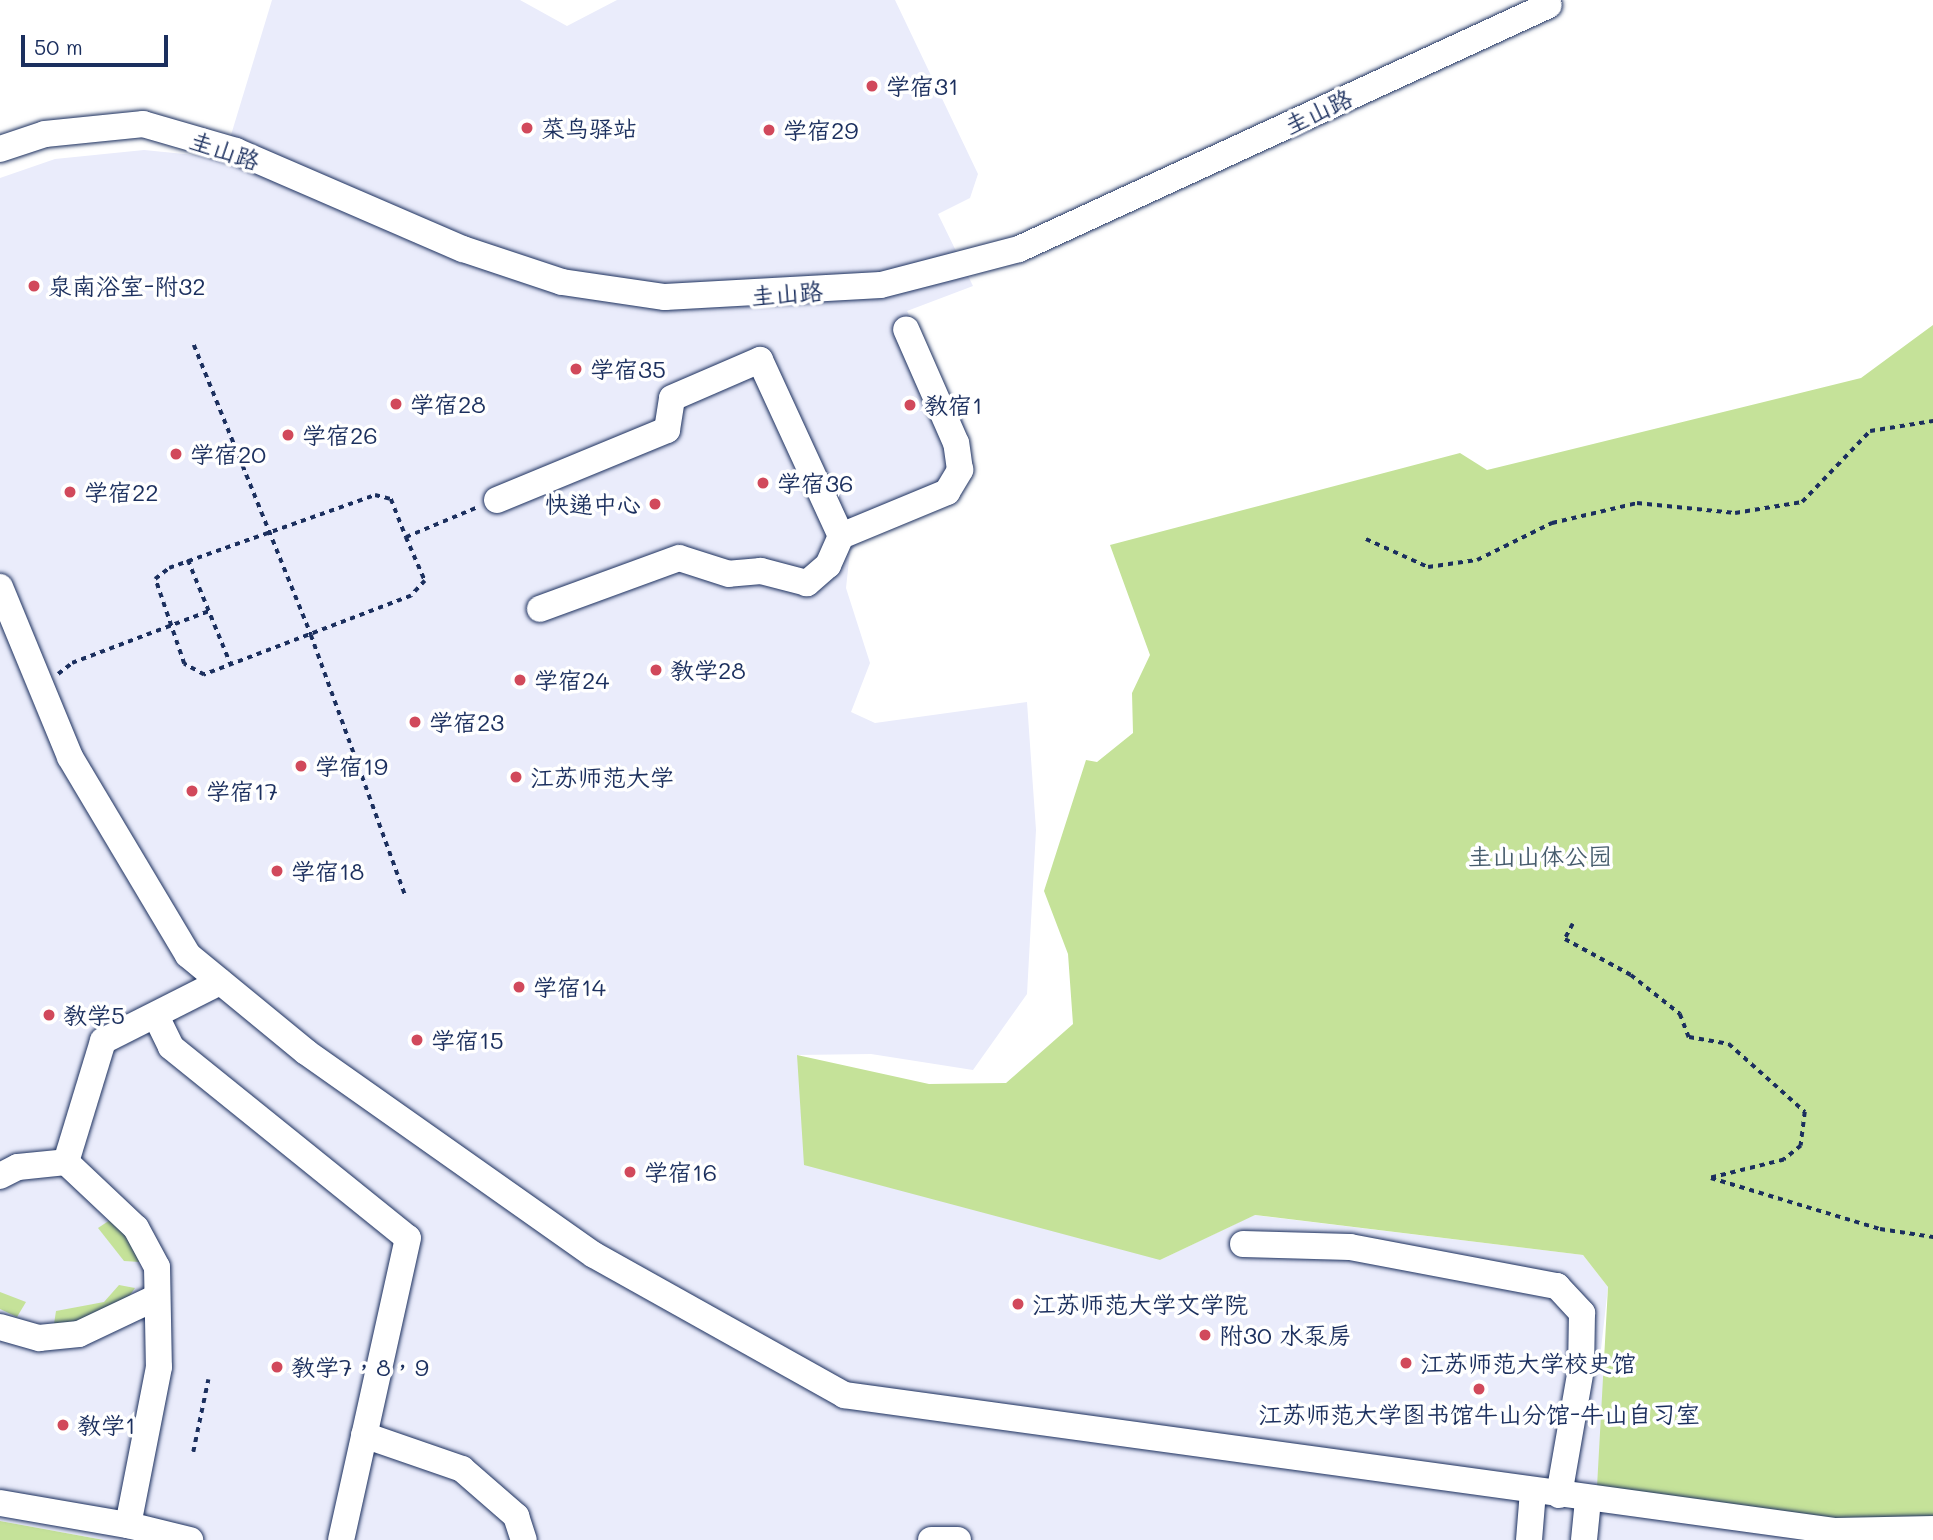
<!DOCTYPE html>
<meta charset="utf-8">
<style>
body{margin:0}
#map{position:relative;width:1933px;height:1540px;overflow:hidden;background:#fff;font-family:Mali,"LXGW WenKai TC",sans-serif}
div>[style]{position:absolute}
.built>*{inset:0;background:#eaecfb}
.green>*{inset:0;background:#c5e299}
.path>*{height:3.5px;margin-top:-1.75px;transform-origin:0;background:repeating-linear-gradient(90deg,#1b2f5e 0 5px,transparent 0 10px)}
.roads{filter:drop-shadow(0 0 2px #1b2f5e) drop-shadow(0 0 2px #1b2f5e)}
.minor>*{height:26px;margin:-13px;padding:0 13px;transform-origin:13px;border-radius:13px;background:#fff}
.dots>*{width:19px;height:19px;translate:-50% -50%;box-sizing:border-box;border:4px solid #fff;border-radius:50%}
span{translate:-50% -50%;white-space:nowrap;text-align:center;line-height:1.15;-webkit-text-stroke:7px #fff;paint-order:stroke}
.poi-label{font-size:24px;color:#1b2f5e}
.left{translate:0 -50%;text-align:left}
.right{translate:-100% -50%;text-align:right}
.street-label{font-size:24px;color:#1b2f5e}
.park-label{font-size:24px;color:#465c6d}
.scale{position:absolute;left:21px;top:35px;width:147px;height:32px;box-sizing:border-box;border:4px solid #1b2f5e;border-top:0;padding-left:9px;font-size:21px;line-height:24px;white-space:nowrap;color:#1b2f5e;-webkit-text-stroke:5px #fff;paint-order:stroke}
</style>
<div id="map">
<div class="built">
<i style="clip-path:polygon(272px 0,520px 0,567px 26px,617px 0,895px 0,978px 174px,970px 198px,938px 214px,973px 286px,907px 311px,963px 420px,973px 462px,962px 493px,866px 537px,850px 551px,846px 588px,870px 663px,851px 712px,875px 723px,1027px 702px,1036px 830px,1027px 994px,973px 1070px,871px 1054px,797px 1055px,1160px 1260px,1254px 1215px,1583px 1255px,1608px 1287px,1600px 1358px,1933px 1540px,104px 1540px,0 1521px,0 178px,55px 159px,144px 150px,224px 158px)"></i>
</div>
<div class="green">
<i style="clip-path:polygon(1933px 325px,1933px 1520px,1833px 1522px,1597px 1487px,1608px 1287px,1583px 1255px,1255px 1215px,1160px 1260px,804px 1165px,797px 1055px,929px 1084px,1006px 1083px,1073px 1024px,1068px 954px,1044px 891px,1086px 760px,1097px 762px,1133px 733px,1132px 693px,1150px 655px,1110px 545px,1460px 453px,1487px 470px,1861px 378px)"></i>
<i style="clip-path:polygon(113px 1218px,128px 1233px,140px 1262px,124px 1261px,98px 1228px)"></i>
<i style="clip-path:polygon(119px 1285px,135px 1288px,125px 1302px,89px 1323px,54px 1324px,56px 1311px,104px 1302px)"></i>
<i style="clip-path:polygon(0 1292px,26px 1302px,17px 1317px,0 1309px)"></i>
<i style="clip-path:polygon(0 1521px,104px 1540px,0 1540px)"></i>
</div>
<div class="path">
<i style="left:194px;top:345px;width:313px;rotate:68deg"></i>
<i style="left:311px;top:635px;width:276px;rotate:70.1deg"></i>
<i style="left:406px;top:537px;width:48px;rotate:66.6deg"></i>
<i style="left:425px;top:581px;width:21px;rotate:133deg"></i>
<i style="left:411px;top:596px;width:222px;rotate:159.1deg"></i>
<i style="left:204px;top:675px;width:23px;rotate:-151deg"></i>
<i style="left:184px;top:664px;width:90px;rotate:-108.8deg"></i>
<i style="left:155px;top:579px;width:18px;rotate:-38deg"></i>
<i style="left:169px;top:568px;width:219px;rotate:-19.5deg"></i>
<i style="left:375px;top:495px;width:16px;rotate:14deg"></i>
<i style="left:391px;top:499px;width:41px;rotate:68.5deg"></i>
<i style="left:406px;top:537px;width:78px;rotate:-22.6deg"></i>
<i style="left:1366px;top:539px;width:68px;rotate:24.3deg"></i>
<i style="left:1428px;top:567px;width:49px;rotate:-8.1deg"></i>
<i style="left:1477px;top:560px;width:84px;rotate:-26.3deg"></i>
<i style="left:1552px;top:523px;width:87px;rotate:-13.2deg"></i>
<i style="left:1637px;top:503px;width:99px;rotate:5.8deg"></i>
<i style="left:1735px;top:513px;width:68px;rotate:-9.3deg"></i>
<i style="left:1802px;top:502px;width:98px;rotate:-46.2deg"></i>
<i style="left:1870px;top:431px;width:64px;rotate:-9deg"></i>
<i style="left:188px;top:560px;width:113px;rotate:67.7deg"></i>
<i style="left:58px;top:674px;width:18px;rotate:-38deg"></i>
<i style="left:72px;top:663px;width:147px;rotate:-20.8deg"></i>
<i style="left:1573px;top:924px;width:17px;rotate:118deg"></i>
<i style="left:1565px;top:939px;width:75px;rotate:28.6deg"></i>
<i style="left:1631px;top:975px;width:63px;rotate:38.5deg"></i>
<i style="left:1680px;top:1014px;width:25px;rotate:69deg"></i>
<i style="left:1689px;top:1037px;width:41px;rotate:9.9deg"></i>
<i style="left:1729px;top:1044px;width:102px;rotate:41.8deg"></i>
<i style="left:1805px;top:1112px;width:34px;rotate:97deg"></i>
<i style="left:1801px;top:1146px;width:22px;rotate:141deg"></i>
<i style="left:1784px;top:1160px;width:75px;rotate:166.1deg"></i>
<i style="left:1711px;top:1178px;width:177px;rotate:16.8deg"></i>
<i style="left:1880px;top:1229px;width:54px;rotate:8.6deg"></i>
<i style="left:193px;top:1452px;width:74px;rotate:-78.2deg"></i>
</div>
<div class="roads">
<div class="minor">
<i style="left:0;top:149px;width:47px;rotate:-18.4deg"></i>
<i style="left:45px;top:134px;width:99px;rotate:-5.8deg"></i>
<i style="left:143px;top:124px;width:97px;rotate:16.2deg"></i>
<i style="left:236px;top:151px;width:247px;rotate:23.4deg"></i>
<i style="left:463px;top:249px;width:104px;rotate:18.4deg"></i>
<i style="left:562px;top:282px;width:104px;rotate:8.3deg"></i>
<i style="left:665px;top:297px;width:216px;rotate:-3.2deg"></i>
<i style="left:881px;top:285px;width:143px;rotate:-14.6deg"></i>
<i style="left:1019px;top:249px;width:583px;rotate:-24.72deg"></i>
<i style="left:497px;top:500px;width:184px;rotate:-22.4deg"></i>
<i style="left:667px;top:430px;width:32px;rotate:-81deg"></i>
<i style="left:672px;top:398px;width:96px;rotate:-23.4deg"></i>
<i style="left:760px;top:360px;width:194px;rotate:65.3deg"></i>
<i style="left:841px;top:536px;width:32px;rotate:114deg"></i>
<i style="left:828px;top:565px;width:28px;rotate:139deg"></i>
<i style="left:807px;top:583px;width:48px;rotate:-165.4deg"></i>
<i style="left:761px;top:571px;width:32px;rotate:175deg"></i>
<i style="left:729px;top:574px;width:52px;rotate:-162.3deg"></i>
<i style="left:679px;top:558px;width:148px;rotate:159.9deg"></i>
<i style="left:841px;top:536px;width:115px;rotate:-22.5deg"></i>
<i style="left:947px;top:492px;width:26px;rotate:-59deg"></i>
<i style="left:960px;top:470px;width:27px;rotate:-98deg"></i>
<i style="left:956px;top:443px;width:124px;rotate:-113.7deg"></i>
<i style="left:0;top:587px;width:184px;rotate:67.6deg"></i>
<i style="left:70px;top:757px;width:230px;rotate:59.2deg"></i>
<i style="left:188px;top:955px;width:153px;rotate:39.4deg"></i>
<i style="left:306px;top:1052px;width:352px;rotate:35.2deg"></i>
<i style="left:594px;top:1255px;width:287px;rotate:29.2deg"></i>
<i style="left:844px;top:1395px;width:1001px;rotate:7.81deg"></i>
<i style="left:1836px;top:1531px;width:97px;rotate:-1.2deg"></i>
<i style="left:156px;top:1016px;width:34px;rotate:64deg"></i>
<i style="left:171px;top:1047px;width:304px;rotate:38.9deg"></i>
<i style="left:408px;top:1238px;width:309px;rotate:102.5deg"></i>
<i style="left:66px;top:1162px;width:127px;rotate:-73deg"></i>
<i style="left:103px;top:1041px;width:131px;rotate:-26.8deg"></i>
<i style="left:0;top:1176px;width:20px;rotate:-27deg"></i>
<i style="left:18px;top:1167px;width:48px;rotate:-5.9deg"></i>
<i style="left:66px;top:1162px;width:96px;rotate:43.3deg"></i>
<i style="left:136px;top:1228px;width:44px;rotate:61.7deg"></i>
<i style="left:157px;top:1267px;width:100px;rotate:88.9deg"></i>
<i style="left:159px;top:1367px;width:161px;rotate:101.1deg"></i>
<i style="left:128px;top:1525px;width:64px;rotate:13.6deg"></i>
<i style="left:1243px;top:1244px;width:107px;rotate:1.6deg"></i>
<i style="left:1350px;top:1247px;width:211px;rotate:10.7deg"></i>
<i style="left:1557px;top:1286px;width:37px;rotate:47deg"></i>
<i style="left:1582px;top:1313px;width:56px;rotate:91deg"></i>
<i style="left:1581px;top:1369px;width:128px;rotate:99.9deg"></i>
<i style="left:0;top:1327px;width:41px;rotate:15.8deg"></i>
<i style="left:39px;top:1338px;width:40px;rotate:-5.7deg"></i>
<i style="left:79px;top:1334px;width:84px;rotate:-25.3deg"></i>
<i style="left:364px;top:1435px;width:104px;rotate:19.1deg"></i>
<i style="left:462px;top:1469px;width:72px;rotate:41deg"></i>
<i style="left:516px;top:1516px;width:25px;rotate:72deg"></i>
<i style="left:0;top:1503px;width:130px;rotate:9.8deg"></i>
<i style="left:931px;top:1540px;width:27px"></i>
<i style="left:1529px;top:1540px;width:49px;rotate:-85.3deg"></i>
<i style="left:1584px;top:1540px;width:40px;rotate:-84.3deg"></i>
</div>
</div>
<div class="dots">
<i style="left:872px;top:86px;background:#d1495b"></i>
<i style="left:527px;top:128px;background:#d1495b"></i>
<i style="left:769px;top:130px;background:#d1495b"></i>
<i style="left:34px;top:286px;background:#d1495b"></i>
<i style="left:576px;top:369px;background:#d1495b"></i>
<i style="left:396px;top:404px;background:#d1495b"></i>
<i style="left:910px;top:405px;background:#d1495b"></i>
<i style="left:288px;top:435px;background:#d1495b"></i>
<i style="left:176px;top:454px;background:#d1495b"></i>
<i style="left:763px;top:483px;background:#d1495b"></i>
<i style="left:70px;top:492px;background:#d1495b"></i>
<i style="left:655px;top:504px;background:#d1495b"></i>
<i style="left:656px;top:670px;background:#d1495b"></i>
<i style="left:520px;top:680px;background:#d1495b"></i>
<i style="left:415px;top:722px;background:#d1495b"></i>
<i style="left:301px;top:766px;background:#d1495b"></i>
<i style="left:516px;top:777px;background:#d1495b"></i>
<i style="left:192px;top:791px;background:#d1495b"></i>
<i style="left:277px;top:871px;background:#d1495b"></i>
<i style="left:519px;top:987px;background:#d1495b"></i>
<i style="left:49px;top:1015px;background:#d1495b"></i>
<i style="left:417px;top:1040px;background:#d1495b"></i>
<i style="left:630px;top:1172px;background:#d1495b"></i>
<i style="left:1018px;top:1304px;background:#d1495b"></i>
<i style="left:1205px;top:1335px;background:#d1495b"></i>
<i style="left:1406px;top:1363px;background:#d1495b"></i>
<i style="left:277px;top:1367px;background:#d1495b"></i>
<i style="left:1479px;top:1389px;background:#d1495b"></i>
<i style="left:63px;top:1425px;background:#d1495b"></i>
</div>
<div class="poi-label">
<span class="left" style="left:886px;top:86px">学宿31</span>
<span class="left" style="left:541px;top:128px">菜鸟驿站</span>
<span class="left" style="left:783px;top:130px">学宿29</span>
<span class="left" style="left:48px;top:286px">泉南浴室-附32</span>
<span class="left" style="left:590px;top:369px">学宿35</span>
<span class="left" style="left:410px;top:404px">学宿28</span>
<span class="left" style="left:924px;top:405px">教宿1</span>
<span class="left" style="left:302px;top:435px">学宿26</span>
<span class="left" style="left:190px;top:454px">学宿20</span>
<span class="left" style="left:777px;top:483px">学宿36</span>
<span class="left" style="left:84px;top:492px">学宿22</span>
<span class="right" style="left:641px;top:504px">快递中心</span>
<span class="left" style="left:670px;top:670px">教学28</span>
<span class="left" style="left:534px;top:680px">学宿24</span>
<span class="left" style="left:429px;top:722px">学宿23</span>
<span class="left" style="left:315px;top:766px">学宿19</span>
<span class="left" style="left:530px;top:777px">江苏师范大学</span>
<span class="left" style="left:206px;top:791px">学宿17</span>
<span class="left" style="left:291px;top:871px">学宿18</span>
<span class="left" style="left:533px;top:987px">学宿14</span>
<span class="left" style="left:63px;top:1015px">教学5</span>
<span class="left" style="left:431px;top:1040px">学宿15</span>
<span class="left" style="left:644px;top:1172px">学宿16</span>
<span class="left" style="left:1032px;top:1304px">江苏师范大学文学院</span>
<span class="left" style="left:1219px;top:1335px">附30 水泵房</span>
<span class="left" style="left:1420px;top:1363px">江苏师范大学校史馆</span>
<span class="left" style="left:291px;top:1367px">教学7，8，9</span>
<span style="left:1479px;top:1414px">江苏师范大学图书馆牛山分馆-牛山自习室</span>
<span class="left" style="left:77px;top:1425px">教学1</span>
</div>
<div class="street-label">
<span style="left:1318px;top:111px;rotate:-25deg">圭山路</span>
<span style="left:225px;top:150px;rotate:19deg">圭山路</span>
<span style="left:787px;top:293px;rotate:-4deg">圭山路</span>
</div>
<div class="park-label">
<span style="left:1540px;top:856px">圭山山体公园</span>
</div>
<div class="scale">50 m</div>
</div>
